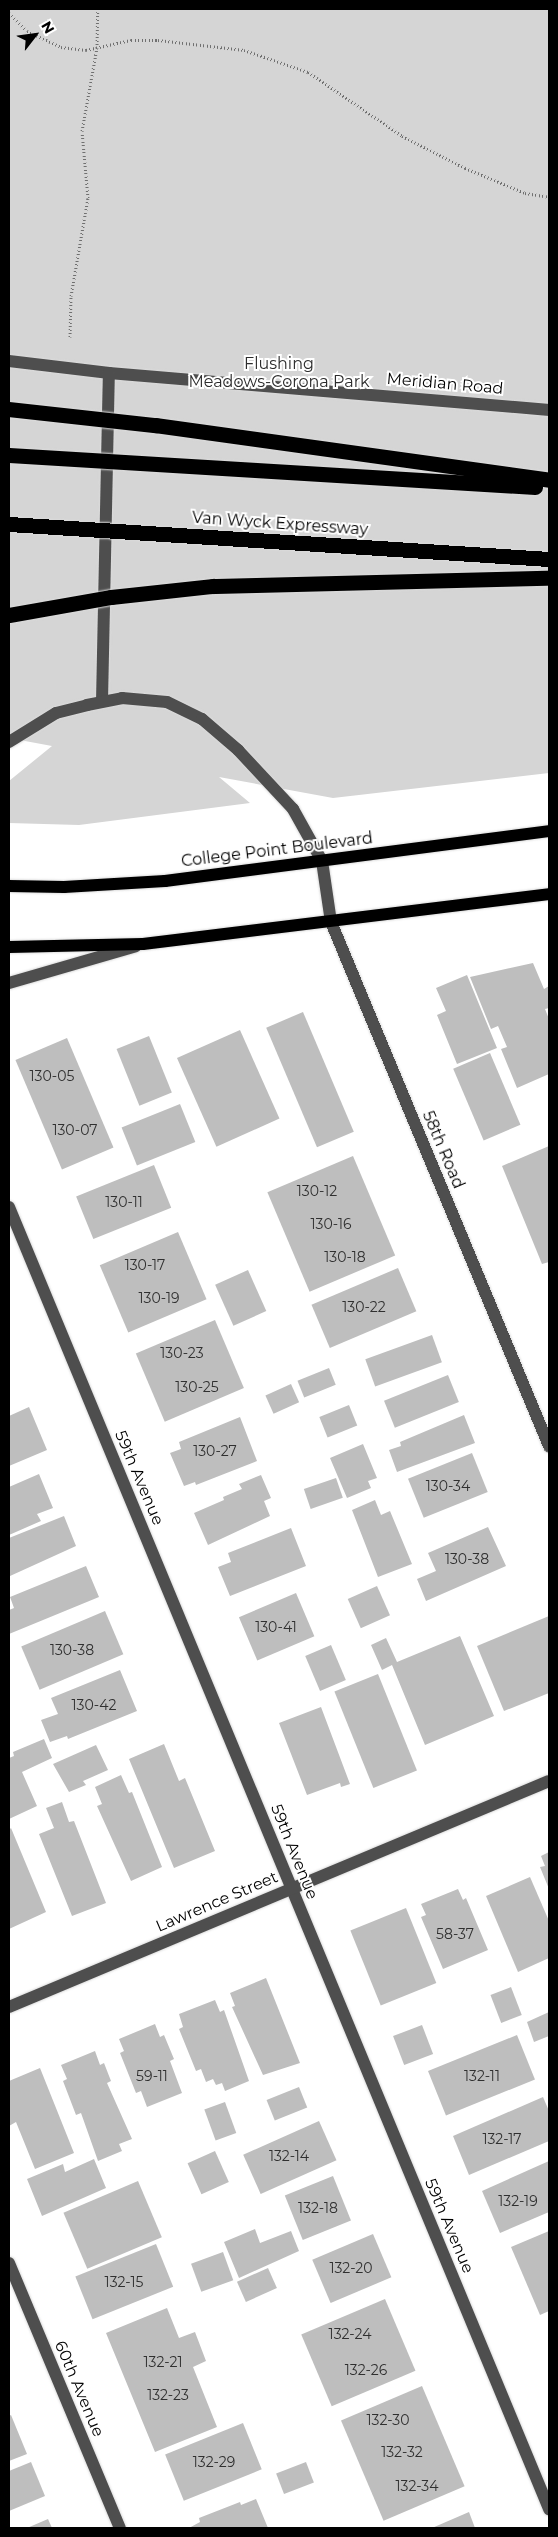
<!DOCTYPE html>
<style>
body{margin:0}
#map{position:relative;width:558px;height:2537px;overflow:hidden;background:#fff;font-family:Montserrat,sans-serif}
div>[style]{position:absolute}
.green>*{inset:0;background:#d5d5d5}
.building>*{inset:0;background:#bebebe;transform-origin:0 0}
.path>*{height:3px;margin-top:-1.5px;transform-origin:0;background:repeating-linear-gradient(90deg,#707070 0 1px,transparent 0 3.5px)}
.roads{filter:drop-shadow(0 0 1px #dbdbdb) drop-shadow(0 0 1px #dbdbdb)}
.minor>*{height:12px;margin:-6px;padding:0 6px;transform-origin:6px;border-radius:6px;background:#4e4e4e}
.major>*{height:12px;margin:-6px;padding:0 6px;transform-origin:6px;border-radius:6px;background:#000}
.bridges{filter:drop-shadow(0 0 1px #dbdbdb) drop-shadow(0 0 1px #dbdbdb)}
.highway-bridge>*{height:15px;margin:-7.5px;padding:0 7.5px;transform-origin:7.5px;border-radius:7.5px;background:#000}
span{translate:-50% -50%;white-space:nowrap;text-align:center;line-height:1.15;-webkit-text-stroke:4px #fff;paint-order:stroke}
.number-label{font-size:14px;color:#303030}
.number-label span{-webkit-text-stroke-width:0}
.park-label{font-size:16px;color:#2c2c2c}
.street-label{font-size:16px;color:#000}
.frame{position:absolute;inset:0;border:10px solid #000;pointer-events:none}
.north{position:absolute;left:10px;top:10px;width:50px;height:50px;-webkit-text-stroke:4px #fff;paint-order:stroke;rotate:60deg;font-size:14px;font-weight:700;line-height:20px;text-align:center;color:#000}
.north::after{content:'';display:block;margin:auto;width:18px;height:22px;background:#000;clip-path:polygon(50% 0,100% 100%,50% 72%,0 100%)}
</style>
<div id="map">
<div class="green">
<i style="clip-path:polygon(9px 9px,549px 9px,549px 773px,333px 798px,219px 777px,250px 803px,79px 825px,9px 823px,9px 781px,52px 746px,9px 738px)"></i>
</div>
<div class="building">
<i style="clip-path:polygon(533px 963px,544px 989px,549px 986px,549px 1008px,545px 1009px,549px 1019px,549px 1074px,517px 1088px,501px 1049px,507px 1047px,498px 1026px,491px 1029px,470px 977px)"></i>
<i style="clip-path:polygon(467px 975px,497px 1048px,457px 1064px,437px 1015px,446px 1011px,436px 988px)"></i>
<i style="left:303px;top:1012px;width:130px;height:40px;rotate:67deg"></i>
<i style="left:240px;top:1030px;width:97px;height:69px;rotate:66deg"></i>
<i style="left:149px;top:1036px;width:61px;height:35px;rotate:68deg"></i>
<i style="left:67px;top:1038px;width:119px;height:56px;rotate:67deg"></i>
<i style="left:490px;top:1053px;width:78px;height:40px;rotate:67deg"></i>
<i style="left:180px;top:1104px;width:41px;height:63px;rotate:68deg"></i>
<i style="clip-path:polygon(549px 1146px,549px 1262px,542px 1264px,502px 1166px)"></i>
<i style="left:353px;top:1156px;width:108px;height:93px;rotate:67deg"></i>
<i style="left:154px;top:1165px;width:46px;height:84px;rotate:68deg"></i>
<i style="left:178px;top:1232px;width:73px;height:85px;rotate:67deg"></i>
<i style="left:398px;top:1268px;width:47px;height:94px;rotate:67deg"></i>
<i style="left:248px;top:1270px;width:45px;height:36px;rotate:66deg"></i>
<i style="left:215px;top:1320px;width:74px;height:86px;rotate:67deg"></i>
<i style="left:432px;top:1335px;width:29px;height:71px;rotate:70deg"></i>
<i style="left:329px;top:1368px;width:18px;height:34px;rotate:68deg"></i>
<i style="left:448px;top:1375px;width:29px;height:69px;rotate:68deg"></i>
<i style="left:291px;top:1384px;width:20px;height:28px;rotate:66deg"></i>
<i style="left:349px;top:1405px;width:22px;height:32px;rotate:68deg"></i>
<i style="clip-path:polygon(29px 1407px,47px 1450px,9px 1466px,9px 1416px)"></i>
<i style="clip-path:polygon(464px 1415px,475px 1443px,397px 1472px,389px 1450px,401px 1446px,400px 1442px)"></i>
<i style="clip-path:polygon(240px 1417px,257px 1461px,196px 1485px,195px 1482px,184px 1486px,170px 1453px,181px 1449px,179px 1442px)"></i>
<i style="clip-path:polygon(363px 1444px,377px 1478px,368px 1481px,371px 1488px,347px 1498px,330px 1458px)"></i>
<i style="left:472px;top:1453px;width:42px;height:69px;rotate:68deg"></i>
<i style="clip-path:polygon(39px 1474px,53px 1508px,37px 1514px,41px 1521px,9px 1535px,9px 1487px)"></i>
<i style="clip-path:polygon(261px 1475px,271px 1498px,264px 1501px,270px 1516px,208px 1545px,194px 1513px,224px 1500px,223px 1497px,242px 1489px,239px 1484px)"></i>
<i style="left:336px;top:1478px;width:21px;height:34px;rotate:71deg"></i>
<i style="clip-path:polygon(375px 1500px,381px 1515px,390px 1511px,412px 1564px,378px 1577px,352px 1510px)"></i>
<i style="clip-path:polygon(64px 1516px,76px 1546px,10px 1576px,9px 1538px)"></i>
<i style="clip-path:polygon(488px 1527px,506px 1566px,426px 1601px,417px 1579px,436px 1571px,428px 1553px)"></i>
<i style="clip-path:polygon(291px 1528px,306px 1566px,230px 1596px,218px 1567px,231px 1562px,228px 1553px)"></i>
<i style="clip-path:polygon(86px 1566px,99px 1597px,9px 1634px,9px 1610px,14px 1608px,10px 1597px)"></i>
<i style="left:377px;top:1586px;width:32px;height:32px;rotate:66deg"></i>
<i style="left:296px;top:1593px;width:47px;height:62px;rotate:67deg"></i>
<i style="left:105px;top:1611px;width:47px;height:91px;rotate:67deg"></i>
<i style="clip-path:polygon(549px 1616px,549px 1693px,504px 1711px,477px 1646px)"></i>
<i style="clip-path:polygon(460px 1636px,494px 1716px,425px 1745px,392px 1665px,382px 1670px,371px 1645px,386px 1638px,397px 1662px)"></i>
<i style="left:331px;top:1645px;width:38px;height:28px;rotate:67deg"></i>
<i style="clip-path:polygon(120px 1670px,137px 1711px,68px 1739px,67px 1736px,50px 1742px,41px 1720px,58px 1714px,51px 1698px)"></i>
<i style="left:378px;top:1674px;width:104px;height:47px;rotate:68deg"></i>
<i style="clip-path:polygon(321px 1707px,350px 1784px,341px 1787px,340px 1783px,307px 1795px,279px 1723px)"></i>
<i style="clip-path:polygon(44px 1739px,52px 1758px,22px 1772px,37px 1806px,9px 1819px,9px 1758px,14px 1756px,13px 1752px)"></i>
<i style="clip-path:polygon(164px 1744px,179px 1781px,185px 1778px,215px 1851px,174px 1868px,129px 1759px)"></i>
<i style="clip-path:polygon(96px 1745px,108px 1770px,83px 1781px,86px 1785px,69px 1792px,53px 1764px)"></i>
<i style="clip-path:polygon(121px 1775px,129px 1793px,132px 1792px,162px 1867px,131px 1881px,97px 1806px,102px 1804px,95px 1787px)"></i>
<i style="clip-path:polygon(62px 1802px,69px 1822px,74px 1821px,106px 1903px,72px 1916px,39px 1834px,54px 1828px,46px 1808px)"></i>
<i style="clip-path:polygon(11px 1828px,46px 1912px,9px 1929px,9px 1830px)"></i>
<i style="clip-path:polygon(549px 1852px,549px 1889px,540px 1867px,545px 1866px,541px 1856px)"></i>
<i style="clip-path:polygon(530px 1877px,549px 1921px,549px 1958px,518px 1972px,486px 1896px)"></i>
<i style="clip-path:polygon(458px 1889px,463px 1900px,466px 1898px,488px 1950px,443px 1969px,421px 1917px,426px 1915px,421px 1904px)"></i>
<i style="left:406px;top:1908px;width:81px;height:60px;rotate:68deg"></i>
<i style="clip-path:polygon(266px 1978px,300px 2063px,263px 2075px,232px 2007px,235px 2006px,230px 1993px)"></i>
<i style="left:511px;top:1987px;width:30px;height:22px;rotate:69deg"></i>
<i style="clip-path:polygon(215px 2000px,220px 2012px,224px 2010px,249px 2081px,225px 2091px,222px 2083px,216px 2085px,213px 2079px,206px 2082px,201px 2069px,196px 2071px,179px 2029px,183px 2027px,179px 2014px)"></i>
<i style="clip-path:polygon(549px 2012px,549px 2036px,534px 2042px,527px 2022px)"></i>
<i style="clip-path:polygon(155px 2024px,160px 2037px,164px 2035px,174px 2059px,170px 2061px,182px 2093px,147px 2107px,141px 2091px,136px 2093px,120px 2053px,124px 2051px,119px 2039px)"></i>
<i style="left:422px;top:2025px;width:31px;height:31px;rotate:69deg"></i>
<i style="left:517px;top:2035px;width:48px;height:96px;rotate:68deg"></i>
<i style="clip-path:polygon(95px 2051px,100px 2065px,104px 2063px,111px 2081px,107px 2083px,132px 2139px,119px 2144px,122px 2151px,98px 2161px,81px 2113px,76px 2115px,63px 2081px,67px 2079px,61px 2065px)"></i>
<i style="clip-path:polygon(40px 2068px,74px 2153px,35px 2169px,16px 2122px,9px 2126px,9px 2081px)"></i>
<i style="left:299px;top:2087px;width:22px;height:35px;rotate:68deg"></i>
<i style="clip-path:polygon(543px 2097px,549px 2111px,549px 2141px,469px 2175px,453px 2136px)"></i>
<i style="left:225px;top:2102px;width:33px;height:22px;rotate:70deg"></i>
<i style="left:319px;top:2121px;width:43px;height:83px;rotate:66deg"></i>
<i style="left:215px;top:2151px;width:34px;height:30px;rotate:66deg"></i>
<i style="clip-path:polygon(94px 2159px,106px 2188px,42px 2216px,27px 2179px,63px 2164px,65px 2172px)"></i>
<i style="clip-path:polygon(549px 2161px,549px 2212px,500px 2233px,482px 2191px)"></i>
<i style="left:333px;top:2176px;width:48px;height:52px;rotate:68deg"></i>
<i style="left:138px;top:2181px;width:61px;height:81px;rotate:67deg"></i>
<i style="clip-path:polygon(255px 2229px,260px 2243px,291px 2231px,299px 2251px,239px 2278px,224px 2242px)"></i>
<i style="clip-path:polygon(549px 2231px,549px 2311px,540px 2315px,511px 2247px)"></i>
<i style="left:373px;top:2234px;width:47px;height:66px;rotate:67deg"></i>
<i style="left:156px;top:2244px;width:46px;height:87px;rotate:68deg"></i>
<i style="left:223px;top:2252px;width:30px;height:34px;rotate:70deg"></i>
<i style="left:268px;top:2268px;width:22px;height:34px;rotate:66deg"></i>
<i style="left:385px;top:2299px;width:78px;height:91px;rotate:67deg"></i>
<i style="clip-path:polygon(167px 2308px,179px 2338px,195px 2332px,206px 2361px,193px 2367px,217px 2427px,155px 2452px,106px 2333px)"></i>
<i style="left:422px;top:2386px;width:109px;height:88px;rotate:67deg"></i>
<i style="clip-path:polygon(11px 2415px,27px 2454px,9px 2461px,9px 2416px)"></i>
<i style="left:243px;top:2423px;width:50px;height:84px;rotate:68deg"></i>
<i style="clip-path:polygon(31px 2462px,45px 2496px,9px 2511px,9px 2471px)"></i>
<i style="left:306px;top:2462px;width:22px;height:32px;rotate:69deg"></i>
<i style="clip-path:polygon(256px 2499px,268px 2528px,189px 2528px,200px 2522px,199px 2518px,240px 2502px,241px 2505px)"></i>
<i style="clip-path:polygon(469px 2512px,475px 2528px,432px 2528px)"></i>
<i style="clip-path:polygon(48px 2519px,52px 2528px,27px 2528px)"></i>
</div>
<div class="path">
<i style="left:9px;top:13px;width:25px;rotate:45deg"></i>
<i style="left:27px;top:31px;width:38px;rotate:25deg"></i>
<i style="left:61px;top:47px;width:25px;rotate:7deg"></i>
<i style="left:86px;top:50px;width:46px;rotate:-12.5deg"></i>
<i style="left:131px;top:40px;width:27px"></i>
<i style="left:158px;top:40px;width:87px;rotate:6.6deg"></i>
<i style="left:244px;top:50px;width:68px;rotate:19deg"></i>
<i style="left:308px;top:72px;width:114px;rotate:34.2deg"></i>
<i style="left:402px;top:136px;width:71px;rotate:26.9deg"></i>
<i style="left:465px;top:168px;width:65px;rotate:22.6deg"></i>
<i style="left:525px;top:193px;width:24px;rotate:9deg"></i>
<i style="left:70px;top:337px;width:41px;rotate:-88.6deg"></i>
<i style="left:71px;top:296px;width:99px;rotate:-80.2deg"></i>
<i style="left:88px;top:198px;width:67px;rotate:-95.1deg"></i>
<i style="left:82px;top:131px;width:84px;rotate:-79.8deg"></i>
<i style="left:97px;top:48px;width:39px;rotate:-89deg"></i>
</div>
<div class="roads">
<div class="minor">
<i style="left:9px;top:361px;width:101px;rotate:6.8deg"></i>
<i style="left:109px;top:373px;width:442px;rotate:4.8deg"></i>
<i style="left:102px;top:701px;width:328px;rotate:-88.8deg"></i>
<i style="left:9px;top:742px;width:55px;rotate:-31.7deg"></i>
<i style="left:56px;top:713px;width:32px;rotate:-14deg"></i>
<i style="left:87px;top:705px;width:36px;rotate:-11deg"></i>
<i style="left:122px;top:698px;width:45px;rotate:5.1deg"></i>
<i style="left:167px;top:702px;width:39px;rotate:26deg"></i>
<i style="left:202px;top:719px;width:48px;rotate:40.7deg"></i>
<i style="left:238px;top:750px;width:81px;rotate:47deg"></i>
<i style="left:293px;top:809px;width:60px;rotate:60.9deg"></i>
<i style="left:322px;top:861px;width:62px;rotate:81.6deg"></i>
<i style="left:331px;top:922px;width:568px;rotate:67.41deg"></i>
<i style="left:9px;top:983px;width:132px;rotate:-16.2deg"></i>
<i style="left:9px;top:1207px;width:1410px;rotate:67.47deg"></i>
<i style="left:9px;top:2007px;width:585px;rotate:-22.71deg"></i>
<i style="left:9px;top:2263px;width:287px;rotate:67.3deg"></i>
</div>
<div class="major">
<i style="left:9px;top:886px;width:55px;rotate:1deg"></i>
<i style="left:64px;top:887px;width:101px;rotate:-3.4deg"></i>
<i style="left:165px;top:881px;width:387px;rotate:-7.4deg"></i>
<i style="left:9px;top:947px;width:134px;rotate:-1.3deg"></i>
<i style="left:143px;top:944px;width:409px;rotate:-7deg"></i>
</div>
</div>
<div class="bridges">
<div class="highway-bridge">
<i style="left:9px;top:409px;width:147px;rotate:6.3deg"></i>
<i style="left:155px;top:425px;width:398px;rotate:7.9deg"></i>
<i style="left:9px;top:455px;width:527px;rotate:3.48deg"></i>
<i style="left:9px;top:524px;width:541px;rotate:3.71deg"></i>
<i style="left:9px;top:615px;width:104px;rotate:-10deg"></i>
<i style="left:111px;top:597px;width:103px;rotate:-6.2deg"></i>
<i style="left:213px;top:586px;width:336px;rotate:-1.4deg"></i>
</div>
</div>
<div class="number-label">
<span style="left:52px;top:1076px">130-05</span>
<span style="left:75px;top:1130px">130-07</span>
<span style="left:317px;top:1191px">130-12</span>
<span style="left:124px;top:1202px">130-11</span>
<span style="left:331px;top:1224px">130-16</span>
<span style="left:345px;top:1257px">130-18</span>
<span style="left:145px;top:1265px">130-17</span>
<span style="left:159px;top:1298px">130-19</span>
<span style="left:364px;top:1307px">130-22</span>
<span style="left:182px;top:1353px">130-23</span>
<span style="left:197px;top:1387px">130-25</span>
<span style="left:215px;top:1451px">130-27</span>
<span style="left:448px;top:1486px">130-34</span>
<span style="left:467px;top:1559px">130-38</span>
<span style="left:276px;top:1627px">130-41</span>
<span style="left:72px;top:1650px">130-38</span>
<span style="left:94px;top:1705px">130-42</span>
<span style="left:455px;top:1934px">58-37</span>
<span style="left:152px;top:2076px">59-11</span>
<span style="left:482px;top:2076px">132-11</span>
<span style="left:502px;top:2139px">132-17</span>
<span style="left:289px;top:2156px">132-14</span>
<span style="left:518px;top:2201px">132-19</span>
<span style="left:318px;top:2208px">132-18</span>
<span style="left:351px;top:2268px">132-20</span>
<span style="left:124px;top:2282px">132-15</span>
<span style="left:350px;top:2334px">132-24</span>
<span style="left:163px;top:2362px">132-21</span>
<span style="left:366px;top:2370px">132-26</span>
<span style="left:168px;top:2395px">132-23</span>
<span style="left:388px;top:2420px">132-30</span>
<span style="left:402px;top:2452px">132-32</span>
<span style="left:214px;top:2462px">132-29</span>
<span style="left:417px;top:2486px">132-34</span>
</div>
<div class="park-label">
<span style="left:279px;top:373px">Flushing<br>Meadows-Corona Park</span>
</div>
<div class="street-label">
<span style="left:445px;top:384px;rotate:5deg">Meridian Road</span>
<span style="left:280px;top:524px;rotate:4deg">Van Wyck Expressway</span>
<span style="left:277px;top:850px;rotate:-7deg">College Point Boulevard</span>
<span style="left:443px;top:1150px;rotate:67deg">58th Road</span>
<span style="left:139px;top:1478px;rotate:67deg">59th Avenue</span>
<span style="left:294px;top:1852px;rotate:68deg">59th Avenue</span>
<span style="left:217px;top:1902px;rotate:-23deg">Lawrence Street</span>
<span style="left:449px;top:2226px;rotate:67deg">59th Avenue</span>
<span style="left:79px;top:2389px;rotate:67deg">60th Avenue</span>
</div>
<div class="frame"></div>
<div class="north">N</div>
</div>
